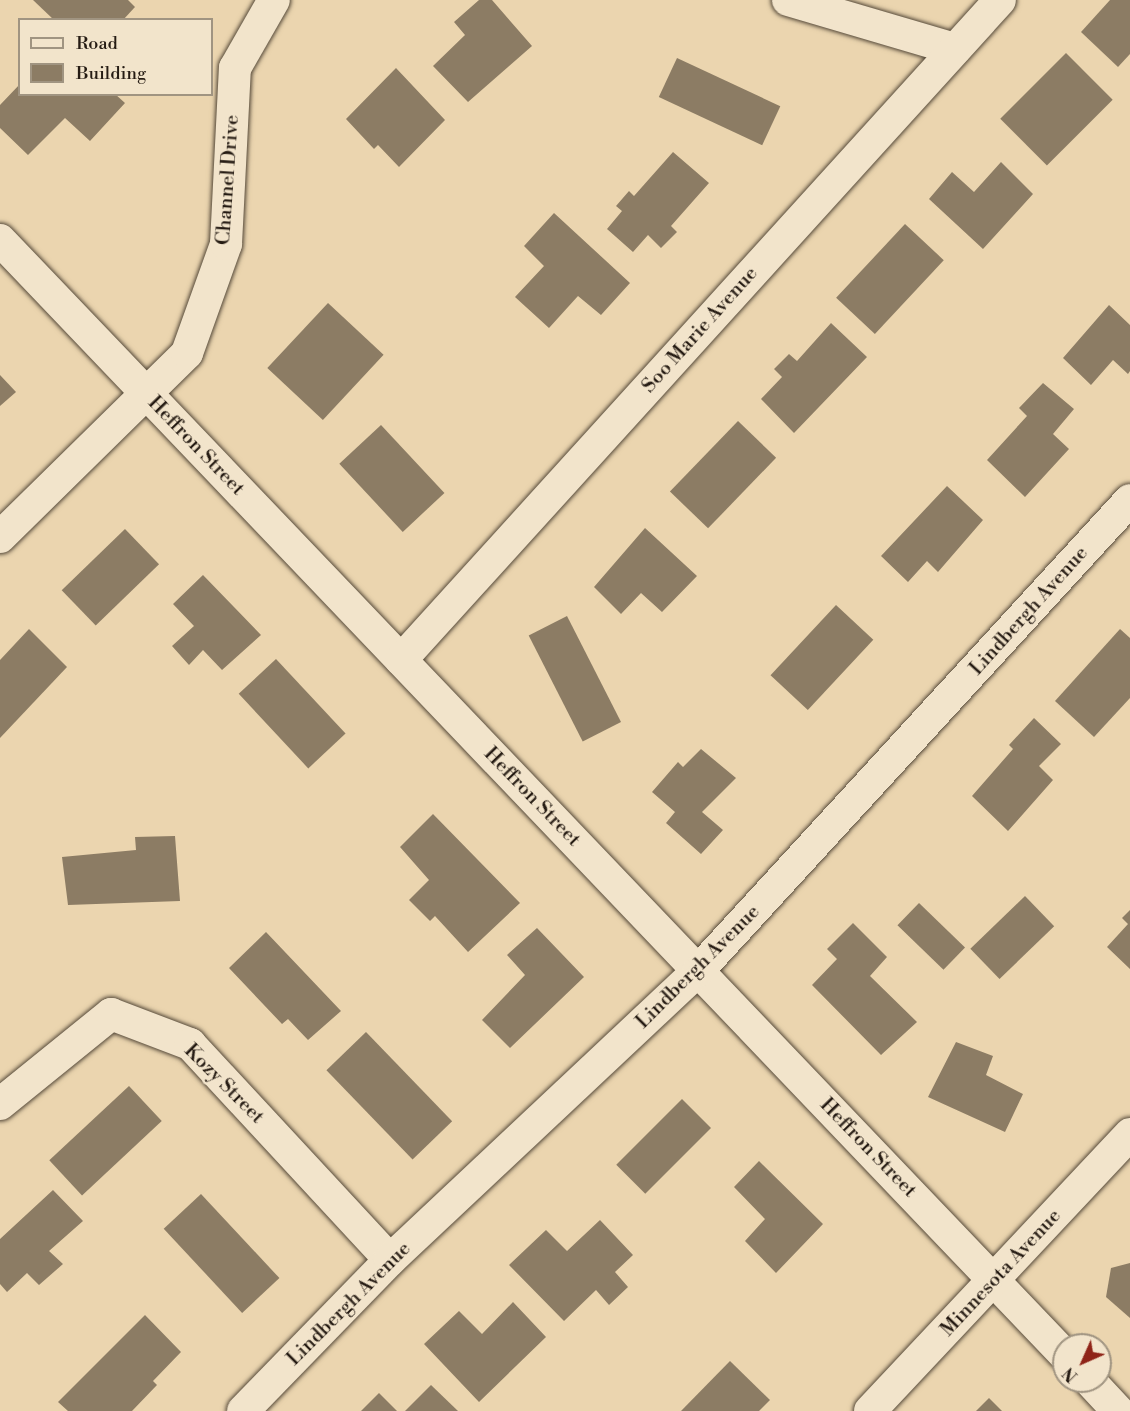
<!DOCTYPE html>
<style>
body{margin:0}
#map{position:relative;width:1130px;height:1411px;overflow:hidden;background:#ebd5af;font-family:"Libre Bodoni",serif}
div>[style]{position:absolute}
.building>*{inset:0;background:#8c7c64;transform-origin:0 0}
.roads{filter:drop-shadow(0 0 2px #564a3a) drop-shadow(0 0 2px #564a3a)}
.minor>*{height:32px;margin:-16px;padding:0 16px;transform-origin:16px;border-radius:16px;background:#f2e4cb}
span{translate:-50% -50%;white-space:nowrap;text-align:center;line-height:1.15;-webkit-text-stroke:5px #f2e4cb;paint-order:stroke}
.street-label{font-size:20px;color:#251b13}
.legend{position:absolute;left:18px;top:18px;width:195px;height:78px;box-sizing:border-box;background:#f2e4cb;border:2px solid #a09481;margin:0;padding:8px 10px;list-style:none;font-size:18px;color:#251b13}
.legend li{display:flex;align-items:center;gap:12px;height:30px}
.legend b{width:30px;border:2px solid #a09481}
.north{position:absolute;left:1052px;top:1333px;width:60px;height:60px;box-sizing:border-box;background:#f2e4cb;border:2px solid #a09481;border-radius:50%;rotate:225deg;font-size:16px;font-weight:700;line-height:24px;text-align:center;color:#251b13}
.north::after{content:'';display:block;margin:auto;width:21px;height:27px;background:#8f2418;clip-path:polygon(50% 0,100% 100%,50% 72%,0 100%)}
</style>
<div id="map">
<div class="building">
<i style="clip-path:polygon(33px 0,128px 0,135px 7px,123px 20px,54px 20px)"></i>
<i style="clip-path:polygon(479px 0,492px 0,532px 46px,468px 102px,433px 66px,465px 35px,454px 22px)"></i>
<i style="clip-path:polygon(1110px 0,1130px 0,1130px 54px,1118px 67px,1081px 32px)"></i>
<i style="left:1066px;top:53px;width:66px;height:93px;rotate:45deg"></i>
<i style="left:677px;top:58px;width:114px;height:43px;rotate:25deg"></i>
<i style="clip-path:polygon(396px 68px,445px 120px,399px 167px,378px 145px,374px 149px,346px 119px)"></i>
<i style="clip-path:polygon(20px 84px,20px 94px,115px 94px,125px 103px,90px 141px,65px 118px,28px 155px,0 128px,0 105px)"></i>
<i style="clip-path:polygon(673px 152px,709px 183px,671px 226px,677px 232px,661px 248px,648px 235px,633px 252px,607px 229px,622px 211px,616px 206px,629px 191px,634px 196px)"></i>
<i style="clip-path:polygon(1001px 162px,1033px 194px,983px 249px,929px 199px,952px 172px,974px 192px)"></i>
<i style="clip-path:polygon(554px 213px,630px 283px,601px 315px,578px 296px,549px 328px,515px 297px,544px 266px,524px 246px)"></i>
<i style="left:905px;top:224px;width:53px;height:101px;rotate:43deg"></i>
<i style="left:328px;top:303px;width:76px;height:89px;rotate:43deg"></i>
<i style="clip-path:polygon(1109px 305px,1130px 325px,1130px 371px,1128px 374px,1113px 360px,1091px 385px,1063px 358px)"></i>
<i style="clip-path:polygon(831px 323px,867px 357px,794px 433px,761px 399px,782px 377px,774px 369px,789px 354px,797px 361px)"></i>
<i style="clip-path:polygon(0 375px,16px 392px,0 406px)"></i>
<i style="clip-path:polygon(1043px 383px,1074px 409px,1053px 434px,1069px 449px,1025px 497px,987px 460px,1027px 416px,1019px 408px)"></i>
<i style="left:738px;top:421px;width:53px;height:98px;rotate:44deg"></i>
<i style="left:381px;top:425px;width:93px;height:57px;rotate:47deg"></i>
<i style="clip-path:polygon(947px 486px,983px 520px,938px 572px,927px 561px,908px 582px,881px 556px)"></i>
<i style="clip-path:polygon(645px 528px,697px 576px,662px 612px,641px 593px,621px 614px,594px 587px)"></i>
<i style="left:125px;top:529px;width:49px;height:88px;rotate:46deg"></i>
<i style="clip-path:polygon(203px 575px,261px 635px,222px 670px,203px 650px,189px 665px,172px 646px,194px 626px,173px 604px)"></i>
<i style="left:836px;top:605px;width:51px;height:96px;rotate:43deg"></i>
<i style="left:567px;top:616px;width:119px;height:43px;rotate:63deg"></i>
<i style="clip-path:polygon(29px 629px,67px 667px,0 738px,0 660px)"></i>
<i style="clip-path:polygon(1120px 629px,1130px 638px,1130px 698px,1094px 737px,1055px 701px)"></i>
<i style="left:276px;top:659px;width:102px;height:51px;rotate:47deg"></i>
<i style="clip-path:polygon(1034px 718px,1061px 744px,1039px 766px,1053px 780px,1008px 831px,972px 796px,1013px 749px,1009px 745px)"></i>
<i style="clip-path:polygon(701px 749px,736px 778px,702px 812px,723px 830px,701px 854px,666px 823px,675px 812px,652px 792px,678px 762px,683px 767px)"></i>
<i style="clip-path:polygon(433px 814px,520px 903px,468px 952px,435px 916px,430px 921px,409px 900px,429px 880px,400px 847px)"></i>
<i style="clip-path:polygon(175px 836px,180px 901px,68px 905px,62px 857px,136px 850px,135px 837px)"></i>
<i style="left:1025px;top:896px;width:42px;height:76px;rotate:46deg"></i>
<i style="left:919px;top:903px;width:64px;height:31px;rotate:44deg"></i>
<i style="clip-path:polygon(1130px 910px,1130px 969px,1107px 947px,1128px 924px,1122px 918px)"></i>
<i style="clip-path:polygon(853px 923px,887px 957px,870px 976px,917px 1022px,881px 1055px,812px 985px,837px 959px,827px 949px)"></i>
<i style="clip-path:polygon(537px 928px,584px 977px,510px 1048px,482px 1020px,525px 975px,507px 955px)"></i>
<i style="clip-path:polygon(266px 932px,341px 1011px,308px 1040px,288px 1019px,282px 1024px,229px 968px)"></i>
<i style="left:366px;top:1032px;width:124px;height:55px;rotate:46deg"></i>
<i style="clip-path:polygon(956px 1042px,993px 1056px,986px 1075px,1023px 1094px,1005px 1132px,928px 1097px)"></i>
<i style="left:129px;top:1086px;width:48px;height:109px;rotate:47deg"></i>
<i style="left:682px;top:1099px;width:41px;height:93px;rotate:45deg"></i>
<i style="clip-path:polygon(759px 1161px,823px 1224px,776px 1273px,745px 1241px,765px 1219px,734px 1187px)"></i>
<i style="clip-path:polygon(53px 1190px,83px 1221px,49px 1251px,63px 1264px,39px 1285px,27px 1273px,7px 1292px,0 1284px,0 1239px)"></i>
<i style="left:201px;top:1194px;width:115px;height:51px;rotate:47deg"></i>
<i style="clip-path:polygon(600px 1220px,633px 1255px,615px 1272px,628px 1287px,609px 1305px,596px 1290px,564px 1321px,509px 1265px,546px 1230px,567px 1251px)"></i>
<i style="clip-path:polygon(1130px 1263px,1130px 1318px,1106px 1297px,1111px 1268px)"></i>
<i style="clip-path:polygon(513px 1302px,546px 1337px,479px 1402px,424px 1344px,459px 1311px,482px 1334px)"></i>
<i style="clip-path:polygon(145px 1315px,181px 1352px,153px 1381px,157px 1385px,132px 1411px,68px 1411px,58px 1402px)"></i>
<i style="clip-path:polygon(730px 1361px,770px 1400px,759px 1411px,681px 1411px)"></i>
<i style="clip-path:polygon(431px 1385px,458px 1411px,405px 1411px)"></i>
<i style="clip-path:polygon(379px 1393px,397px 1411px,361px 1411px)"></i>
<i style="clip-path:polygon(989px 1398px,1002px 1411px,976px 1411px)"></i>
</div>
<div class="roads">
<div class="minor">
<i style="left:788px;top:0;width:174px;rotate:16.4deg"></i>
<i style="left:0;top:240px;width:1540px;rotate:46.32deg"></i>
<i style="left:0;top:537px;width:262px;rotate:-44.5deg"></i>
<i style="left:187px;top:353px;width:116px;rotate:-70.3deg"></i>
<i style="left:226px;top:244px;width:176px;rotate:-87.1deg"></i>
<i style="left:235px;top:68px;width:78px;rotate:-60.2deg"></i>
<i style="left:401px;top:660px;width:891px;rotate:-47.77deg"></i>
<i style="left:0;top:1104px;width:143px;rotate:-39deg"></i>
<i style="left:111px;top:1014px;width:85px;rotate:20.8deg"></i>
<i style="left:190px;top:1044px;width:294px;rotate:47.2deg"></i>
<i style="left:1090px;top:1381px;width:41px;rotate:47deg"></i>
<i style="left:243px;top:1411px;width:211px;rotate:-45.8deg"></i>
<i style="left:390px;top:1260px;width:422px;rotate:-43.2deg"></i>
<i style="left:698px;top:971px;width:639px;rotate:-47.47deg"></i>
<i style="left:870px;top:1411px;width:380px;rotate:-46.8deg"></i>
</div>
</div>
<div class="street-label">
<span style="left:228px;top:180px;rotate:-86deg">Channel Drive</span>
<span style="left:700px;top:330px;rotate:-48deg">Soo Marie Avenue</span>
<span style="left:196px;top:446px;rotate:46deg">Heffron Street</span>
<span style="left:1029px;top:611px;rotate:-48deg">Lindbergh Avenue</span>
<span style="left:532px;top:797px;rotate:46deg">Heffron Street</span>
<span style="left:698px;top:967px;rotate:-45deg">Lindbergh Avenue</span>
<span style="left:224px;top:1084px;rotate:45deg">Kozy Street</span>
<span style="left:868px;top:1148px;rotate:46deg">Heffron Street</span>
<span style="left:1001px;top:1273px;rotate:-47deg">Minnesota Avenue</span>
<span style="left:349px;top:1304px;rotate:-45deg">Lindbergh Avenue</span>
</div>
<ul class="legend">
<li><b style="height:8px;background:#f2e4cb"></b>Road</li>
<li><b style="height:16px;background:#8c7c64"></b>Building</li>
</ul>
<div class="north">N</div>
</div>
